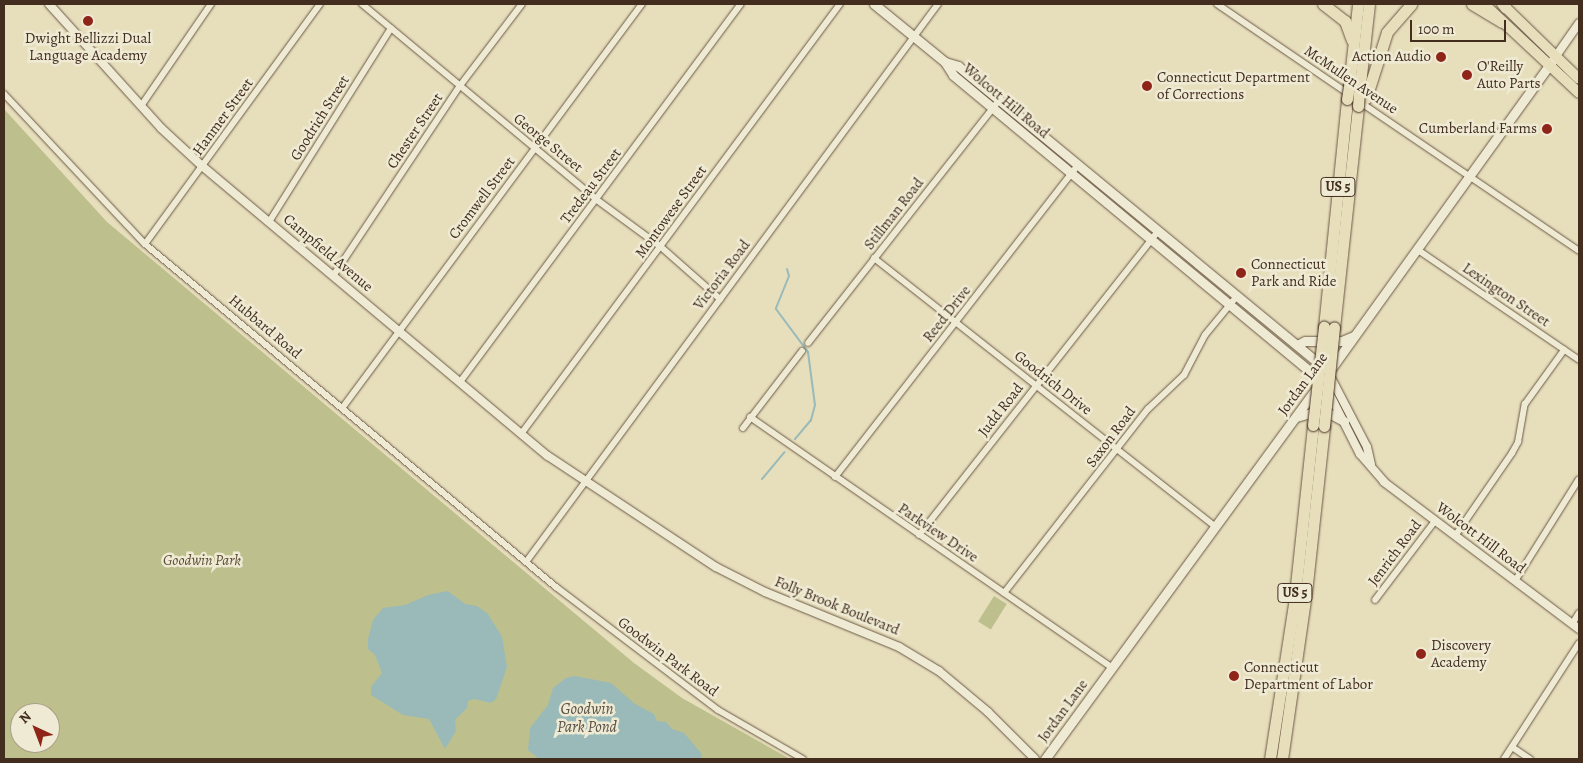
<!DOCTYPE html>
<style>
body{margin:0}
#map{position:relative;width:1583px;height:763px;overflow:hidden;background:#e7debc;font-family:Alegreya,serif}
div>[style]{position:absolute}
.green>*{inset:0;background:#bdbf8c;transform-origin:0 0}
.water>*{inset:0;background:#99bab9}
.stream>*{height:2px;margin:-1px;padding:0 1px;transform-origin:1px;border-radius:1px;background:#99bab9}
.roads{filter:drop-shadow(0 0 1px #6b5946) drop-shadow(0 0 1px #6b5946)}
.minor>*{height:6px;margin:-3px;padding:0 3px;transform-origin:3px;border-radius:3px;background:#efead3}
.tertiary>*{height:8px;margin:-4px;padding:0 4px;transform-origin:4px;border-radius:4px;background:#efead3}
.secondary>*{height:9px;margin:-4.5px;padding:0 4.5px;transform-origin:4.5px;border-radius:4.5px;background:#efead3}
.primary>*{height:10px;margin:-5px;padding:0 5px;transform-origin:5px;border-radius:5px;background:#e7debc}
.motorway>*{height:11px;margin:-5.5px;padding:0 5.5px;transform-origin:5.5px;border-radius:5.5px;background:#e7debc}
.bridges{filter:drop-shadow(0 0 1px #422d1f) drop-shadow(0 0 1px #422d1f)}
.motorway-bridge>*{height:11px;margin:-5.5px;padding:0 5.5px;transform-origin:5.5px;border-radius:5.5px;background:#e7debc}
.dots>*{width:14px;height:14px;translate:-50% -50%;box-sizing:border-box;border:2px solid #efead3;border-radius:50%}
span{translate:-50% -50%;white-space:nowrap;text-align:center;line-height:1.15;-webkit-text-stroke:5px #efead3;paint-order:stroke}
.shield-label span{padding:1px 4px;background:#efead3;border:1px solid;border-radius:4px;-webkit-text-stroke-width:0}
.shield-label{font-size:14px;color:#422d1f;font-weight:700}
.poi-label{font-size:15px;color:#422d1f}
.right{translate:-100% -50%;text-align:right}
.left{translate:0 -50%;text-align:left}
.street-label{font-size:15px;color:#422d1f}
.park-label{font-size:15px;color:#5b4a35;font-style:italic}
.water-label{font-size:16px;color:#585046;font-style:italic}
.frame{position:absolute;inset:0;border:5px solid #422d1f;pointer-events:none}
.north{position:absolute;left:10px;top:703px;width:50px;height:50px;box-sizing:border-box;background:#efead3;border:1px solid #aa9e8b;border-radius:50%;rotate:317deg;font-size:14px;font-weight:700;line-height:20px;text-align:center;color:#422d1f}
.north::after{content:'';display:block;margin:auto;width:18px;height:22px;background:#8f2418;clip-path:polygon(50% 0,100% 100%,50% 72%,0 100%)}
.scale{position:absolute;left:1410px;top:20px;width:96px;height:22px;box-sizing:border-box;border:2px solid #422d1f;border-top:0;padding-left:6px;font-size:15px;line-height:18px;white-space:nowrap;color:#422d1f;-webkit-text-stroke:4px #efead3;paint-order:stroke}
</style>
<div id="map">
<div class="green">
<i style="clip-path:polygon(evenodd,4px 109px,107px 222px,634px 663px,682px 698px,790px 759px,4px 759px,4px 109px,20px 713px,50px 713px,50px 743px,20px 743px,20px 713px)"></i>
<i style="left:994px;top:596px;width:15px;height:30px;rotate:32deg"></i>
</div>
<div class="water">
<i style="clip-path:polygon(448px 591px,465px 604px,477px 606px,488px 614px,502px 637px,507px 667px,496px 699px,491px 703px,474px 699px,468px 701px,467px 708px,455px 720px,456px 731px,445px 749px,429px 719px,403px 715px,371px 695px,371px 687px,382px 673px,375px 655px,368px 649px,368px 639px,373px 620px,383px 608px,405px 605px,428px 595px)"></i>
<i style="clip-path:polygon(575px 676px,611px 683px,635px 704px,654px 714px,657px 721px,666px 722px,672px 729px,684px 733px,701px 753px,702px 759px,539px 759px,528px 750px,530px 728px,548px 705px,553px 688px,566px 678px)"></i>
</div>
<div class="stream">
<i style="left:787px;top:269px;width:7px;rotate:74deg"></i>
<i style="left:789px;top:276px;width:35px;rotate:112deg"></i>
<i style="left:776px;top:309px;width:54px;rotate:53.3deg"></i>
<i style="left:808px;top:352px;width:53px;rotate:82.5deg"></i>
<i style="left:815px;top:405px;width:16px;rotate:105deg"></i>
<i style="left:811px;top:420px;width:25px;rotate:130deg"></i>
<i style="left:762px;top:479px;width:35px;rotate:-50deg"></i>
</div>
<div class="roads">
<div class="minor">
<i style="left:362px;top:4px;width:306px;rotate:39.8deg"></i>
<i style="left:597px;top:200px;width:79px;rotate:36.3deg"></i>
<i style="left:661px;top:247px;width:79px;rotate:41.4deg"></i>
<i style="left:1217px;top:4px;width:160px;rotate:34.3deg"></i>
<i style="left:4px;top:94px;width:206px;rotate:46.8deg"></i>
<i style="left:145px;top:244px;width:535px;rotate:39.85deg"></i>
<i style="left:556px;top:587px;width:203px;rotate:37.2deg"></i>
<i style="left:718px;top:710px;width:98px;rotate:30deg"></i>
<i style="left:1357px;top:100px;width:268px;rotate:34.2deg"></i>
<i style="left:141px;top:106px;width:124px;rotate:-55.5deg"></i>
<i style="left:269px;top:222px;width:229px;rotate:-57.8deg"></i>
<i style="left:145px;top:244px;width:297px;rotate:-53.9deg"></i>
<i style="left:1418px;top:250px;width:195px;rotate:34.3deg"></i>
<i style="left:874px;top:258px;width:435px;rotate:38.2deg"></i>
<i style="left:333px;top:276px;width:227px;rotate:-56.3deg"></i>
<i style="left:459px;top:87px;width:104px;rotate:-52.8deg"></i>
<i style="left:808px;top:343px;width:309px;rotate:-51.8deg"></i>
<i style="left:460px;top:382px;width:471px;rotate:-53.4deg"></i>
<i style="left:343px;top:407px;width:502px;rotate:-53.43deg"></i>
<i style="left:750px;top:417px;width:441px;rotate:34.7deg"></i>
<i style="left:743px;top:428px;width:97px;rotate:-52.5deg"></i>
<i style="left:521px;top:434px;width:535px;rotate:-53.43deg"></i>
<i style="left:835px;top:477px;width:395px;rotate:-52.1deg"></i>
<i style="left:919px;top:535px;width:387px;rotate:-51.8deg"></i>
<i style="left:1455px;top:536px;width:101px;rotate:-55.5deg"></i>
<i style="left:1512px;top:453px;width:13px;rotate:-61deg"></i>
<i style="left:1518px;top:442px;width:39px;rotate:-80deg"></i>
<i style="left:1525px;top:404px;width:67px;rotate:-54.2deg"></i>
<i style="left:526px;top:562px;width:694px;rotate:-53.56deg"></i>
<i style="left:1515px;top:581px;width:120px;rotate:-57.9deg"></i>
<i style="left:1004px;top:593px;width:234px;rotate:-52deg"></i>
<i style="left:1148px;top:409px;width:50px;rotate:-43.4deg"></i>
<i style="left:1184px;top:375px;width:45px;rotate:-62.3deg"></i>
<i style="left:1205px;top:335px;width:50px;rotate:-50.6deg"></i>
<i style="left:1375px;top:600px;width:99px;rotate:-52.8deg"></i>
<i style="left:1572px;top:624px;width:13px;rotate:-58deg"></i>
<i style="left:1512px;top:747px;width:22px;rotate:34deg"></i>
<i style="left:1504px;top:759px;width:138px;rotate:-57.1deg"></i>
</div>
<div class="tertiary">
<i style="left:49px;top:4px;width:167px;rotate:47.9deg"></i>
<i style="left:161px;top:128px;width:56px;rotate:42.8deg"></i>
<i style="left:202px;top:166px;width:451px;rotate:40deg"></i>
<i style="left:548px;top:456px;width:201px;rotate:33.5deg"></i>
<i style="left:716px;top:567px;width:55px;rotate:27deg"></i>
<i style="left:765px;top:592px;width:145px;rotate:22.3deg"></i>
<i style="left:899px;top:647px;width:47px;rotate:31deg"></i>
<i style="left:939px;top:671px;width:64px;rotate:39.9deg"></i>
<i style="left:988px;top:712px;width:66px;rotate:45deg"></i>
<i style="left:1556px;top:56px;width:40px;rotate:-55.1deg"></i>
<i style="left:1329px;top:374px;width:82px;rotate:62.5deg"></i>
<i style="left:1367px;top:447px;width:18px;rotate:77deg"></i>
<i style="left:1328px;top:391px;width:71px;rotate:63.1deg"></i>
<i style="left:1360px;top:454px;width:37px;rotate:49deg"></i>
<i style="left:1384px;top:482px;width:244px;rotate:37deg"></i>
</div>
<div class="secondary">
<i style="left:874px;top:4px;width:92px;rotate:39.2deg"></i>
<i style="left:945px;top:62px;width:15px;rotate:58deg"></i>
<i style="left:953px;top:75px;width:479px;rotate:39.7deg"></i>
<i style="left:945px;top:62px;width:14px;rotate:17deg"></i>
<i style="left:958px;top:66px;width:473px;rotate:39.5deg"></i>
<i style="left:1297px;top:345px;width:9px;rotate:-27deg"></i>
<i style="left:1305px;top:341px;width:37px"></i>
<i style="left:1342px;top:341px;width:13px;rotate:-23deg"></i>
<i style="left:1330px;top:370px;width:382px;rotate:-54.3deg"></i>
<i style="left:1296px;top:417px;width:28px;rotate:-15deg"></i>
<i style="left:1323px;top:410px;width:24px;rotate:28deg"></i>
<i style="left:1045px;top:759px;width:459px;rotate:-53.8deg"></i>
</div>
<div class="primary">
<i style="left:1484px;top:4px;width:130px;rotate:43.1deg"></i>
<i style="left:1502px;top:4px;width:107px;rotate:44.2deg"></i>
</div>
<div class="motorway">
<i style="left:1323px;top:4px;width:28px;rotate:38deg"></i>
<i style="left:1345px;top:21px;width:20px;rotate:70deg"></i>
<i style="left:1472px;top:4px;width:35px;rotate:31deg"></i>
<i style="left:1503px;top:4px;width:4px;rotate:56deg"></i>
<i style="left:1349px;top:86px;width:82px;rotate:-83.7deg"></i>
<i style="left:1359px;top:93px;width:90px;rotate:-83.6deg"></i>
<i style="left:1366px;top:98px;width:69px;rotate:-72.3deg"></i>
<i style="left:1387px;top:32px;width:37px;rotate:-49deg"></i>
<i style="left:1324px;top:327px;width:229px;rotate:-84.2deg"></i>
<i style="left:1334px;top:328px;width:223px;rotate:-83.8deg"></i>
<i style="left:1270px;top:759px;width:157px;rotate:-81.2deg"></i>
<i style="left:1294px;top:604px;width:180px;rotate:-83.9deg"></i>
<i style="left:1282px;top:759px;width:168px;rotate:-81.8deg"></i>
<i style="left:1306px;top:593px;width:168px;rotate:-83.8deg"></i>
</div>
</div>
<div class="bridges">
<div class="motorway-bridge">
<i style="left:1347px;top:99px;width:13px;rotate:-81deg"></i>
<i style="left:1358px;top:106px;width:13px;rotate:-86deg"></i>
<i style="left:1313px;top:425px;width:99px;rotate:-83.6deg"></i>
<i style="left:1324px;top:426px;width:99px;rotate:-84.2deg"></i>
</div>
</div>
<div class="dots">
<i style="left:88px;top:21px;background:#8f2418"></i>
<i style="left:1441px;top:57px;background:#8f2418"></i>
<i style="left:1467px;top:75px;background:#8f2418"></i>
<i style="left:1147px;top:86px;background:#8f2418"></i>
<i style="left:1547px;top:129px;background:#8f2418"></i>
<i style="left:1241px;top:273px;background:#8f2418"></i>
<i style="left:1421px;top:654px;background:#8f2418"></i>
<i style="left:1234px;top:676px;background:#8f2418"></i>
</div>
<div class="shield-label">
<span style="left:1338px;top:187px">US 5</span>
<span style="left:1295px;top:593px">US 5</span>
</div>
<div class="poi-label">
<span style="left:88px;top:47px">Dwight Bellizzi Dual<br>Language Academy</span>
<span class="right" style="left:1431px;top:57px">Action Audio</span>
<span class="left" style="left:1477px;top:75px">O'Reilly<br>Auto Parts</span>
<span class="left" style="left:1157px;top:86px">Connecticut Department<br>of Corrections</span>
<span class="right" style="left:1537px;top:129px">Cumberland Farms</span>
<span class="left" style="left:1251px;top:273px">Connecticut<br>Park and Ride</span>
<span class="left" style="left:1431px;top:654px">Discovery<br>Academy</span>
<span class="left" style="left:1244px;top:676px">Connecticut<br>Department of Labor</span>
</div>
<div class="street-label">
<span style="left:1351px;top:80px;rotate:34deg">McMullen Avenue</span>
<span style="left:1006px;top:101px;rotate:40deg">Wolcott Hill Road</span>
<span style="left:223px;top:117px;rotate:-54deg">Hanmer Street</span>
<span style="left:320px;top:118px;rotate:-58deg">Goodrich Street</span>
<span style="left:415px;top:131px;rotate:-56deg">Chester Street</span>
<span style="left:548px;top:143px;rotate:39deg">George Street</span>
<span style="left:591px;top:186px;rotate:-53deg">Tredeau Street</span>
<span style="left:482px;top:198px;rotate:-53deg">Cromwell Street</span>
<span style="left:671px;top:212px;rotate:-54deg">Montowese Street</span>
<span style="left:894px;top:214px;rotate:-52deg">Stillman Road</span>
<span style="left:328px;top:253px;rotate:40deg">Campfield Avenue</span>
<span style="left:722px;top:275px;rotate:-53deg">Victoria Road</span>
<span style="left:1506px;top:295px;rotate:34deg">Lexington Street</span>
<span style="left:947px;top:314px;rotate:-52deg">Reed Drive</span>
<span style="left:265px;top:327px;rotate:40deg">Hubbard Road</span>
<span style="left:1053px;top:383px;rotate:38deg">Goodrich Drive</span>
<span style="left:1303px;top:384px;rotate:-54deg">Jordan Lane</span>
<span style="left:1001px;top:410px;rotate:-52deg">Judd Road</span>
<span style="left:1111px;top:437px;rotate:-53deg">Saxon Road</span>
<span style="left:938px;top:533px;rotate:34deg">Parkview Drive</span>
<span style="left:1481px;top:538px;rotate:37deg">Wolcott Hill Road</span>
<span style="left:1395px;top:553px;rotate:-53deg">Jenrich Road</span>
<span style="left:837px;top:606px;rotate:22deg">Folly Brook Boulevard</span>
<span style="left:668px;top:657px;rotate:37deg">Goodwin Park Road</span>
<span style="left:1063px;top:711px;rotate:-54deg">Jordan Lane</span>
</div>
<div class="park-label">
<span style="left:202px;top:561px">Goodwin Park</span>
</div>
<div class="water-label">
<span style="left:587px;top:718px">Goodwin<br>Park Pond</span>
</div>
<div class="frame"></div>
<div class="north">N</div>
<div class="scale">100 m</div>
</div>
